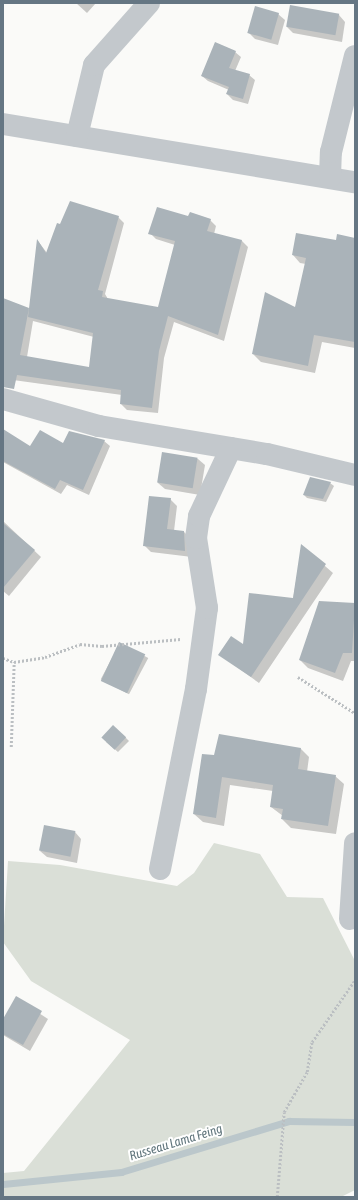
<!DOCTYPE html>
<style>
body{margin:0}
#map{position:relative;width:358px;height:1200px;overflow:hidden;background:#fafaf8;font-family:"Asap Condensed",sans-serif}
div>[style]{position:absolute}
.green>*{inset:0;background:#dadfd7}
.shadow>*{inset:0;background:#0003;transform-origin:0 0}
.stream>*{height:7px;margin:-3.5px;padding:0 3.5px;transform-origin:3.5px;border-radius:3.5px;background:#bbc7cb}
.building>*{inset:0;background:#aab3b9;transform-origin:0 0}
.path>*{height:2.5px;margin-top:-1.25px;transform-origin:0;background:repeating-linear-gradient(90deg,#bbbfc2 0 2px,transparent 0 4px)}
.street>*{height:22px;margin:-11px;padding:0 11px;transform-origin:11px;border-radius:11px;background:#c3c8cc}
span{translate:-50% -50%;white-space:nowrap;text-align:center;line-height:1.15;-webkit-text-stroke:4px #fff;paint-order:stroke}
.water-label{font-size:13px;color:#60757c;font-style:italic}
.frame{position:absolute;inset:0;border:4px solid #657683;pointer-events:none}
</style>
<div id="map">
<div class="green">
<i style="clip-path:polygon(214px 843px,260px 854px,287px 897px,323px 898px,355px 961px,355px 1190px,341px 1197px,3px 1197px,3px 1173px,24px 1171px,130px 1040px,31px 981px,3px 942px,8px 861px,60px 865px,177px 886px,194px 873px)"></i>
</div>
<div class="shadow">
<i style="clip-path:polygon(76px 3px,96px 3px,87px 13px)"></i>
<i style="clip-path:polygon(278px 14px,285px 20px,278px 45px,255px 39px,248px 32px)"></i>
<i style="clip-path:polygon(339px 15px,345px 22px,342px 42px,293px 33px,287px 27px)"></i>
<i style="clip-path:polygon(235px 52px,241px 57px,235px 71px,249px 75px,255px 80px,248px 104px,233px 100px,227px 94px,229px 90px,208px 81px,202px 76px)"></i>
<i style="clip-path:polygon(evenodd,118px 217px,124px 223px,105px 294px,108px 299px,159px 308px,175px 245px,156px 239px,150px 233px,189px 217px,210px 220px,216px 226px,214px 234px,242px 241px,248px 247px,224px 341px,174px 322px,164px 358px,158px 413px,127px 410px,121px 404px,122px 395px,13px 380px,3px 376px,3px 300px,30px 310px,38px 241px,47px 253px,60px 225px,118px 217px,33px 321px,94px 337px,90px 368px,27px 357px,33px 321px)"></i>
<i style="clip-path:polygon(355px 239px,355px 348px,322px 342px,315px 373px,261px 362px,253px 354px,296px 309px,306px 264px,300px 263px,293px 255px,336px 241px)"></i>
<i style="clip-path:polygon(3px 430px,30px 448px,104px 441px,110px 446px,89px 495px,67px 485px,61px 494px,3px 462px)"></i>
<i style="clip-path:polygon(163px 453px,198px 459px,205px 465px,200px 495px,165px 489px,158px 483px)"></i>
<i style="clip-path:polygon(330px 483px,334px 486px,326px 502px,307px 498px,304px 495px)"></i>
<i style="clip-path:polygon(170px 499px,177px 506px,174px 531px,184px 532px,191px 539px,192px 557px,151px 552px,144px 545px)"></i>
<i style="clip-path:polygon(3px 521px,41px 557px,9px 596px,3px 591px)"></i>
<i style="clip-path:polygon(302px 546px,333px 573px,259px 683px,220px 655px,244px 646px,293px 599px)"></i>
<i style="clip-path:polygon(320px 602px,355px 604px,355px 661px,351px 661px,343px 681px,308px 668px,300px 660px)"></i>
<i style="left:120px;top:643px;width:32px;height:41px;rotate:28deg"></i>
<i style="clip-path:polygon(125px 737px,129px 741px,118px 752px,106px 742px)"></i>
<i style="clip-path:polygon(301px 749px,309px 757px,307px 772px,335px 776px,344px 784px,336px 834px,291px 828px,282px 819px,283px 816px,271px 807px,273px 791px,230px 785px,224px 826px,203px 822px,194px 814px,214px 756px)"></i>
<i style="clip-path:polygon(75px 832px,81px 839px,77px 863px,47px 857px,40px 851px)"></i>
<i style="clip-path:polygon(16px 998px,48px 1019px,30px 1051px,3px 1035px,3px 1021px)"></i>
</div>
<div class="stream">
<i style="left:3px;top:1184px;width:119px;rotate:-5.8deg"></i>
<i style="left:121px;top:1172px;width:176px;rotate:-16.9deg"></i>
<i style="left:289px;top:1121px;width:66px;rotate:0.9deg"></i>
</div>
<div class="building">
<i style="left:290px;top:5px;width:50px;height:22px;rotate:10deg"></i>
<i style="left:255px;top:6px;width:25px;height:28px;rotate:16deg"></i>
<i style="clip-path:polygon(215px 42px,236px 51px,229px 68px,250px 74px,243px 99px,226px 94px,229px 87px,201px 76px)"></i>
<i style="clip-path:polygon(70px 201px,119px 216px,98px 290px,103px 291px,102px 297px,158px 307px,175px 241px,148px 234px,157px 207px,188px 216px,190px 212px,211px 219px,207px 231px,242px 240px,218px 335px,168px 316px,159px 351px,152px 408px,120px 404px,121px 390px,17px 375px,14px 389px,3px 387px,3px 298px,29px 308px,20px 355px,89px 367px,93px 333px,28px 317px,37px 239px,46px 253px,57px 223px,60px 224px)"></i>
<i style="clip-path:polygon(296px 233px,336px 240px,337px 234px,355px 238px,355px 342px,314px 335px,308px 366px,252px 354px,265px 292px,295px 307px,306px 258px,292px 255px)"></i>
<i style="clip-path:polygon(3px 429px,30px 446px,40px 430px,63px 443px,69px 431px,105px 440px,83px 490px,60px 480px,55px 489px,3px 461px)"></i>
<i style="left:162px;top:452px;width:36px;height:31px;rotate:9deg"></i>
<i style="clip-path:polygon(310px 477px,331px 482px,323px 499px,303px 495px)"></i>
<i style="clip-path:polygon(149px 496px,171px 498px,167px 529px,184px 531px,185px 551px,143px 546px)"></i>
<i style="clip-path:polygon(3px 523px,35px 550px,3px 588px)"></i>
<i style="clip-path:polygon(301px 544px,326px 564px,251px 677px,218px 655px,231px 636px,243px 644px,249px 593px,293px 598px)"></i>
<i style="clip-path:polygon(319px 601px,355px 603px,352px 653px,343px 653px,335px 673px,299px 660px)"></i>
<i style="left:119px;top:642px;width:29px;height:43px;rotate:25deg"></i>
<i style="left:113px;top:725px;width:18px;height:17px;rotate:43deg"></i>
<i style="clip-path:polygon(219px 734px,301px 748px,298px 769px,336px 775px,328px 826px,281px 819px,283px 809px,270px 807px,273px 785px,222px 777px,216px 818px,193px 814px,202px 754px,214px 755px)"></i>
<i style="left:44px;top:825px;width:32px;height:26px;rotate:11deg"></i>
<i style="clip-path:polygon(16px 996px,42px 1011px,23px 1045px,3px 1034px,3px 1019px)"></i>
</div>
<div class="path">
<i style="left:3px;top:658px;width:12px;rotate:20deg"></i>
<i style="left:14px;top:662px;width:31px;rotate:-9deg"></i>
<i style="left:45px;top:657px;width:37px;rotate:-20deg"></i>
<i style="left:80px;top:644px;width:22px;rotate:5deg"></i>
<i style="left:102px;top:646px;width:79px;rotate:-5.1deg"></i>
<i style="left:298px;top:677px;width:67px;rotate:32.3deg"></i>
<i style="left:11px;top:747px;width:85px;rotate:-88deg"></i>
<i style="left:277px;top:1197px;width:85px;rotate:-85.3deg"></i>
<i style="left:284px;top:1112px;width:46px;rotate:-60.1deg"></i>
<i style="left:307px;top:1072px;width:30px;rotate:-81deg"></i>
<i style="left:312px;top:1042px;width:75px;rotate:-55.3deg"></i>
</div>
<div class="street">
<i style="left:3px;top:124px;width:357px;rotate:9.4deg"></i>
<i style="left:77px;top:136px;width:73px;rotate:-76.5deg"></i>
<i style="left:94px;top:65px;width:83px;rotate:-48.4deg"></i>
<i style="left:330px;top:177px;width:25px;rotate:-88deg"></i>
<i style="left:331px;top:152px;width:99px;rotate:-76deg"></i>
<i style="left:3px;top:399px;width:100px;rotate:15.7deg"></i>
<i style="left:99px;top:426px;width:170px;rotate:9.5deg"></i>
<i style="left:267px;top:454px;width:90px;rotate:13.4deg"></i>
<i style="left:160px;top:869px;width:184px;rotate:-78.7deg"></i>
<i style="left:196px;top:689px;width:82px;rotate:-82.3deg"></i>
<i style="left:207px;top:608px;width:71px;rotate:-98.9deg"></i>
<i style="left:196px;top:538px;width:22px;rotate:-82deg"></i>
<i style="left:199px;top:516px;width:75px;rotate:-64.8deg"></i>
<i style="left:350px;top:919px;width:76px;rotate:-86.2deg"></i>
</div>
<div class="water-label">
<span style="left:176px;top:1143px;rotate:-17deg">Russeau Lama Feing</span>
</div>
<div class="frame"></div>
</div>
